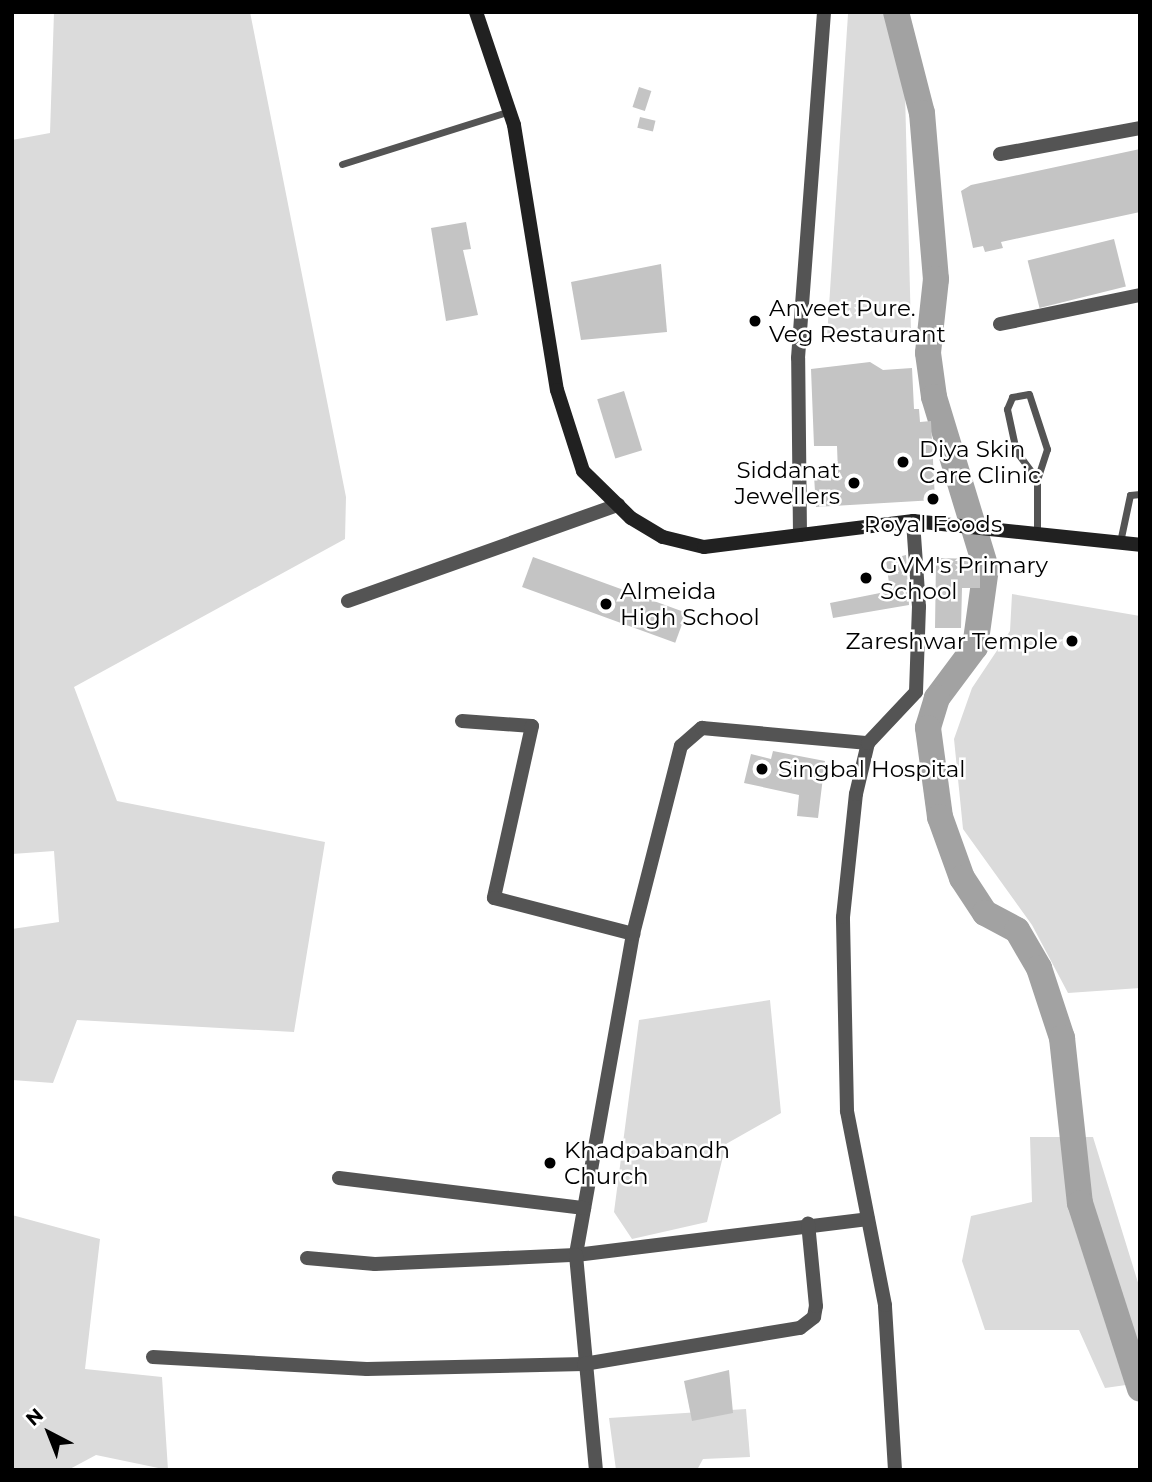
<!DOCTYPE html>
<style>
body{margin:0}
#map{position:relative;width:1152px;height:1482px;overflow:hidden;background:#fff;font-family:Montserrat,sans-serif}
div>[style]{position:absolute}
.green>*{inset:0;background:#dbdbdb}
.river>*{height:26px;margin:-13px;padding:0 13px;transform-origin:13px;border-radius:13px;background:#a2a2a2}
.building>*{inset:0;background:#c4c4c4;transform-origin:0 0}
.service>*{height:7px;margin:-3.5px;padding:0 3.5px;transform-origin:3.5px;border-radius:3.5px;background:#545454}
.minor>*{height:14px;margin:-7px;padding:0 7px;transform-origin:7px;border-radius:7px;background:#545454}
.tertiary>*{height:14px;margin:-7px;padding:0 7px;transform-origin:7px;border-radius:7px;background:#545454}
.secondary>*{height:14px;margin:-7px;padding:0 7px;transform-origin:7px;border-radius:7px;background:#212121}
.dots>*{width:19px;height:19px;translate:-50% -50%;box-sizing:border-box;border:4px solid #fff;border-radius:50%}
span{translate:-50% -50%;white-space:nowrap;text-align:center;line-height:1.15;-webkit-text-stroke:5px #fff;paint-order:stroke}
.poi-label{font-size:23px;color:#000}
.left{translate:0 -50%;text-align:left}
.right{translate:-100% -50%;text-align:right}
.frame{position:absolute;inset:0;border:14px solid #000;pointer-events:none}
.north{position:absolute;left:14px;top:1398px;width:70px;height:70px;-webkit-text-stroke:5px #fff;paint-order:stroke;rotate:318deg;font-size:19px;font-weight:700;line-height:28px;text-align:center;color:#000}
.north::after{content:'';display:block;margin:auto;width:24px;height:32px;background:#000;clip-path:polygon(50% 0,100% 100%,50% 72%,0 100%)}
</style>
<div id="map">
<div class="green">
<i style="clip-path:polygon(54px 12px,250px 12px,346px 497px,345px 539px,74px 687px,117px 801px,325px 842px,294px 1032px,77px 1020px,53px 1083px,12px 1080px,12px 929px,59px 922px,54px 851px,12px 854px,12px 140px,50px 133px)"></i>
<i style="clip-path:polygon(903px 13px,911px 331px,827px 337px,848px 14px)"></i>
<i style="clip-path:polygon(1012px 594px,1140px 616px,1140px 988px,1068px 993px,1032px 925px,963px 829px,954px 739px,972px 688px,1010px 631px)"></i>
<i style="clip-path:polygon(770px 1000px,781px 1113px,726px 1144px,707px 1222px,632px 1239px,614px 1212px,639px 1020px)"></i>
<i style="clip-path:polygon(1030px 1137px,1093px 1137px,1140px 1289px,1140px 1383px,1105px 1388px,1079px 1330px,985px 1330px,962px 1261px,971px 1216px,1032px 1202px)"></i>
<i style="clip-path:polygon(12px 1215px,100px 1239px,85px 1369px,162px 1377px,168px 1470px,96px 1455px,68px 1470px,12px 1470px)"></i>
<i style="clip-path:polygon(746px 1409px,750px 1457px,703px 1459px,697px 1470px,616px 1470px,609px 1418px)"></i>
</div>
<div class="river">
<i style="left:896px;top:12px;width:104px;rotate:75.6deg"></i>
<i style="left:922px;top:113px;width:167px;rotate:85.2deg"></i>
<i style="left:936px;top:279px;width:74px;rotate:96.2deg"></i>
<i style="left:928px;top:353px;width:44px;rotate:82.2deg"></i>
<i style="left:934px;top:397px;width:179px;rotate:73.1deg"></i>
<i style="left:986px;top:568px;width:80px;rotate:97.9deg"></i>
<i style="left:975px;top:647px;width:64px;rotate:126.7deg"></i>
<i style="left:937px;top:698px;width:31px;rotate:107deg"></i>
<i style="left:928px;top:728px;width:90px;rotate:82.3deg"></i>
<i style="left:940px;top:817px;width:65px;rotate:70.2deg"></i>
<i style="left:962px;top:878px;width:42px;rotate:56.7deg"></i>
<i style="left:985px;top:913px;width:36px;rotate:28deg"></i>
<i style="left:1017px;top:930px;width:44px;rotate:59.9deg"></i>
<i style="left:1039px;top:968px;width:74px;rotate:71.8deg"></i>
<i style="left:1062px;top:1038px;width:166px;rotate:83.8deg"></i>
<i style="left:1080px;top:1203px;width:195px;rotate:72.1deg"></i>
</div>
<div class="building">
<i style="left:639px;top:87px;width:13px;height:21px;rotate:18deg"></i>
<i style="left:640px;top:117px;width:16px;height:11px;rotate:14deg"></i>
<i style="clip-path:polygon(1140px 149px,1140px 212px,1001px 242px,1003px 248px,985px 252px,983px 246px,973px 248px,961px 191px,971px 185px)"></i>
<i style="clip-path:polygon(466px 222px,471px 249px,463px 250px,478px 315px,446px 321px,431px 228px)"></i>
<i style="left:1114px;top:239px;width:49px;height:89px;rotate:76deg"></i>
<i style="clip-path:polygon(661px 264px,667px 332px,581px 340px,571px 282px)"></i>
<i style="clip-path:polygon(870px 362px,883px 370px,912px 368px,914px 409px,919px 409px,920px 422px,931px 421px,935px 500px,816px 507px,814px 476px,838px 473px,837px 446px,814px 446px,811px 369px)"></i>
<i style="left:624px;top:391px;width:62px;height:28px;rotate:73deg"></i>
<i style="clip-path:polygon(906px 555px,909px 605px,833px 618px,830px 603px,890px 591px,886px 560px)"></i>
<i style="left:533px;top:557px;width:163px;height:32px;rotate:20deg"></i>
<i style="clip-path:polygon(936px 558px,980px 559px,980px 588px,962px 588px,961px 628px,935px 628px)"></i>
<i style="clip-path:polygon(773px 751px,825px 761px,818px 818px,797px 816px,799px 795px,744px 783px,751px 754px,771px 759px)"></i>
<i style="clip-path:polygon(729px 1370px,733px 1413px,692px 1421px,684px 1381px)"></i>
</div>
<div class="service">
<i style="left:342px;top:164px;width:176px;rotate:-17.5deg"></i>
<i style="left:1037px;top:532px;width:53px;rotate:-90deg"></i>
<i style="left:1037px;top:479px;width:35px;rotate:-127deg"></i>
<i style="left:1016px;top:451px;width:43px;rotate:-102.1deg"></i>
<i style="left:1007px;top:409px;width:13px;rotate:-67deg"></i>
<i style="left:1012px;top:397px;width:17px;rotate:-10deg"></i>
<i style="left:1029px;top:394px;width:58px;rotate:71.9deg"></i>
<i style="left:1047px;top:449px;width:32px;rotate:108deg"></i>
<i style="left:1120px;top:542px;width:48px;rotate:-78deg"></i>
<i style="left:1130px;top:495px;width:10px;rotate:-6deg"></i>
</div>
<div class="minor">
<i style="left:1000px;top:154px;width:142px;rotate:-10.5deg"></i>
<i style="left:1000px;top:324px;width:143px;rotate:-11.7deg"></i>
<i style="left:348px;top:601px;width:287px;rotate:-19.6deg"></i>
<i style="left:462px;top:721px;width:70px;rotate:4.1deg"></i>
<i style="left:532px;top:726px;width:176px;rotate:102.5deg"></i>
<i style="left:494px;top:898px;width:144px;rotate:14.5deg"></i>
<i style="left:633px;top:934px;width:326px;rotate:100.1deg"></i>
<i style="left:576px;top:1255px;width:294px;rotate:-7deg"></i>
<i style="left:633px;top:934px;width:194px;rotate:-75.7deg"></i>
<i style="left:681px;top:746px;width:28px;rotate:-41deg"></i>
<i style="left:702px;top:728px;width:167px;rotate:5.2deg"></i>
<i style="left:339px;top:1178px;width:247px;rotate:7deg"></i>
<i style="left:307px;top:1258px;width:68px;rotate:5deg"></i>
<i style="left:375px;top:1264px;width:201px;rotate:-2.6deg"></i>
<i style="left:576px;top:1255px;width:216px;rotate:84.7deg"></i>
<i style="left:153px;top:1357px;width:214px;rotate:3.2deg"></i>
<i style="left:367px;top:1369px;width:217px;rotate:-1.3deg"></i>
<i style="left:584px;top:1364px;width:219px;rotate:-9.5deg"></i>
<i style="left:800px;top:1328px;width:18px;rotate:-38deg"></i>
<i style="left:814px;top:1317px;width:11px;rotate:-80deg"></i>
<i style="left:816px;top:1306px;width:83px;rotate:-95.5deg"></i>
<i style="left:895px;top:1470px;width:165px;rotate:-93.5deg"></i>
<i style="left:885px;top:1305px;width:198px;rotate:-101.1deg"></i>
<i style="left:847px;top:1111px;width:194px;rotate:-91.2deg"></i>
<i style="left:843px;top:917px;width:124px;rotate:-84deg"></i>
<i style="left:856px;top:794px;width:52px;rotate:-76.8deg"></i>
<i style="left:868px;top:743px;width:70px;rotate:-46.7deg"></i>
<i style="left:916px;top:692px;width:85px;rotate:-88deg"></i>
<i style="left:919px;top:607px;width:86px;rotate:-94deg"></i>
</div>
<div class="tertiary">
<i style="left:800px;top:535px;width:177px;rotate:-90.6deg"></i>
<i style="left:798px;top:358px;width:347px;rotate:-85.7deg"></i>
</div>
<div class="secondary">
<i style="left:476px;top:12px;width:119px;rotate:71.4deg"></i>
<i style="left:514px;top:125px;width:268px;rotate:80.8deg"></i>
<i style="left:557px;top:390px;width:85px;rotate:72.2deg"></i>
<i style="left:583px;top:471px;width:67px;rotate:44.4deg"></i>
<i style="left:631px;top:518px;width:37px;rotate:31deg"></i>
<i style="left:663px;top:537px;width:42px;rotate:13.7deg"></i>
<i style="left:704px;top:547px;width:211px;rotate:-7.1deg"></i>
<i style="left:913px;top:521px;width:228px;rotate:6deg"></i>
</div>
<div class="dots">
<i style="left:755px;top:321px;background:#000"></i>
<i style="left:903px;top:462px;background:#000"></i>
<i style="left:854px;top:483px;background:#000"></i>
<i style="left:933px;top:499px;background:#000"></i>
<i style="left:866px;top:578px;background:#000"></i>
<i style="left:606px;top:604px;background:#000"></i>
<i style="left:1072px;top:641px;background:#000"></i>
<i style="left:762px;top:769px;background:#000"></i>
<i style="left:550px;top:1163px;background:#000"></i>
</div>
<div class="poi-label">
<span class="left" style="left:769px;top:321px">Anveet Pure.<br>Veg Restaurant</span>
<span class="left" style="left:919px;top:462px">Diya Skin<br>Care Clinic</span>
<span class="right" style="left:840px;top:483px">Siddanat<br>Jewellers</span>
<span style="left:933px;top:524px">Royal Foods</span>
<span class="left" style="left:880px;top:578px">GVM's Primary<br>School</span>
<span class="left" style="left:620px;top:604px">Almeida<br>High School</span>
<span class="right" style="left:1058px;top:641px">Zareshwar Temple</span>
<span class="left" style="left:778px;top:769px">Singbal Hospital</span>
<span class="left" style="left:564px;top:1163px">Khadpabandh<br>Church</span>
</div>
<div class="frame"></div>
<div class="north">N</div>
</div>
